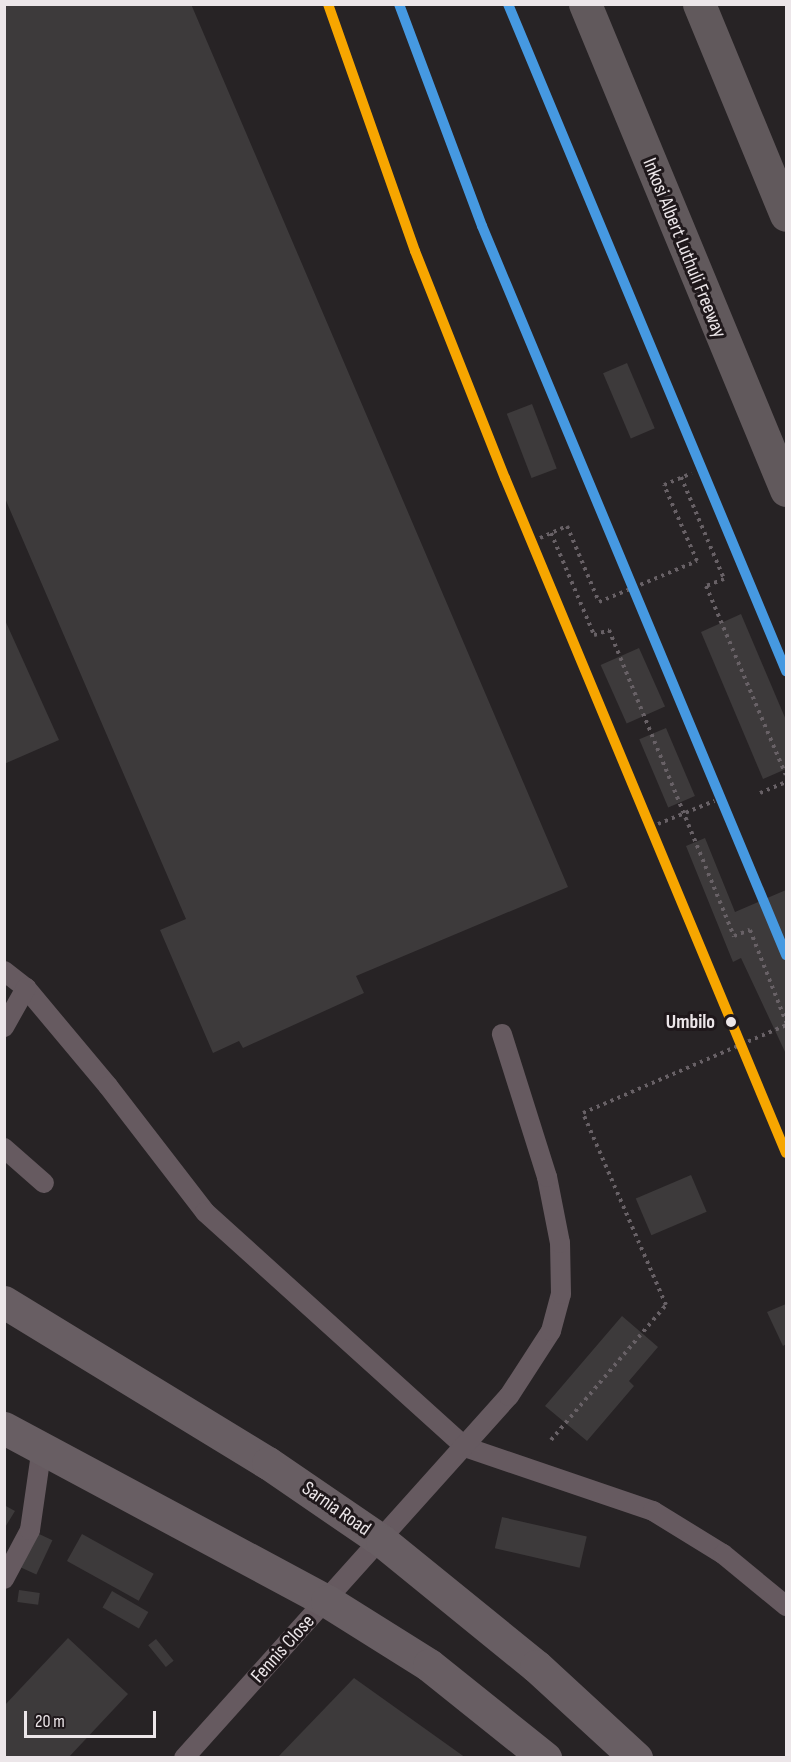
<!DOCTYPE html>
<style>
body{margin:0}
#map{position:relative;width:791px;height:1762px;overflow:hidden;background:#272325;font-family:"Sofia Sans Condensed",sans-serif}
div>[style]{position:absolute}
.building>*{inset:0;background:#3d3a3b;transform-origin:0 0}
.path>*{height:4px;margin-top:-2px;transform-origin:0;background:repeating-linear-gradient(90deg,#686166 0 3px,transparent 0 7.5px)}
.service>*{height:20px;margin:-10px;padding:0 10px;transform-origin:10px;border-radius:10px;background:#665a60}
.secondary>*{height:33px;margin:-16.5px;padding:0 16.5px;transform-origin:16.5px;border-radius:16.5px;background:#685e63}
.motorway>*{height:33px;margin:-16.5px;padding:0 16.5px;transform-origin:16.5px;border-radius:16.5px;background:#61595c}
.rail-1>*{height:10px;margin:-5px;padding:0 5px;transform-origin:5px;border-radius:5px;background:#f7a600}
.rail-2>*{height:10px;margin:-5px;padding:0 5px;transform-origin:5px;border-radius:5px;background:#4699e1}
.dots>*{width:16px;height:16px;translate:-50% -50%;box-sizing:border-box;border:3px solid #1f181b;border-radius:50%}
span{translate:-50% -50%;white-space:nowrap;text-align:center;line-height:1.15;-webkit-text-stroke:6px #1f181b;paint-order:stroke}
.street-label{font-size:20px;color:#ece6e9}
.stop-label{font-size:20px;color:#ece6e9;font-weight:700}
.right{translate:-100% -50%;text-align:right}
.frame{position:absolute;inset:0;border:6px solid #ece6e9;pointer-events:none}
.scale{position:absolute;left:24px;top:1711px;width:132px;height:27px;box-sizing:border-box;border:3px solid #ece6e9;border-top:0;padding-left:8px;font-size:18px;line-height:21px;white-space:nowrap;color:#ece6e9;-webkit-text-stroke:4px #1f181b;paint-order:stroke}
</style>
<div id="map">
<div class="building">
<i style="clip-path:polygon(4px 4px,191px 4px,568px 887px,356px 976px,364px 993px,243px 1048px,239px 1041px,213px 1053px,160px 930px,186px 919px,4px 496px)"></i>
<i style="left:627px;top:363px;width:71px;height:26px;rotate:67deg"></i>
<i style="left:532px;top:404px;width:69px;height:27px;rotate:69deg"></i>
<i style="clip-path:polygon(741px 614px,786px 720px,786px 769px,763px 779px,701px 632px)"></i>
<i style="clip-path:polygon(4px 618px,59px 740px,4px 764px)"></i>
<i style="left:639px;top:648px;width:64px;height:42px;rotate:66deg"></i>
<i style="left:666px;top:728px;width:74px;height:29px;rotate:67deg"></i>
<i style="clip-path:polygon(705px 838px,735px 912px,786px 890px,786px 1054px,741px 958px,733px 962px,686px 846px)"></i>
<i style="left:691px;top:1175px;width:40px;height:60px;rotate:67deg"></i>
<i style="clip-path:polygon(786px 1304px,786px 1344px,783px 1346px,767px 1312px)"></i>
<i style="clip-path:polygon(622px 1316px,658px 1347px,629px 1381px,634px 1386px,587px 1441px,545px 1406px)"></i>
<i style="clip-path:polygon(4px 1505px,15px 1511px,4px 1529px)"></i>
<i style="left:502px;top:1517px;width:87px;height:32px;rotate:13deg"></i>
<i style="left:37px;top:1533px;width:17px;height:38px;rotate:25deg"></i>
<i style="left:82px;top:1534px;width:82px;height:31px;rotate:29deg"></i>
<i style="left:19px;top:1590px;width:21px;height:12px;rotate:8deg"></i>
<i style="left:112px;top:1591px;width:42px;height:19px;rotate:30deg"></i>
<i style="clip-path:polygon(68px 1638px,128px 1694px,68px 1758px,4px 1758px,4px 1706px)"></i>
<i style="left:156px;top:1639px;width:28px;height:10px;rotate:51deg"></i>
<i style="clip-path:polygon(354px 1678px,466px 1758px,277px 1758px)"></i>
</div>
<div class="path">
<i style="left:681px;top:477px;width:111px;rotate:67.1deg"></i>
<i style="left:724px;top:579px;width:19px;rotate:159deg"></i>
<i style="left:706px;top:586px;width:205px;rotate:67.1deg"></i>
<i style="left:551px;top:533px;width:111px;rotate:67.1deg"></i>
<i style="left:594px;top:635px;width:16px;rotate:-18deg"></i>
<i style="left:609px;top:630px;width:331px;rotate:67.8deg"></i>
<i style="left:734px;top:936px;width:17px;rotate:-21deg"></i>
<i style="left:750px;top:930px;width:99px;rotate:68.6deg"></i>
<i style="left:540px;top:538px;width:30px;rotate:-24deg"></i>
<i style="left:567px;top:526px;width:82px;rotate:67.2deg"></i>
<i style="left:599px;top:602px;width:106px;rotate:-22.7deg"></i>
<i style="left:697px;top:561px;width:83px;rotate:-113.5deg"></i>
<i style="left:664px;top:485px;width:30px;rotate:-23deg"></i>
<i style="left:760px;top:793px;width:28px;rotate:-23deg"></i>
<i style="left:658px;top:824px;width:61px;rotate:-22.3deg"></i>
<i style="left:551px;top:1440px;width:177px;rotate:-49.6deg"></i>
<i style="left:666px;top:1305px;width:209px;rotate:-113.4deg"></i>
<i style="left:583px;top:1113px;width:221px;rotate:-23.4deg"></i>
</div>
<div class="service">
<i style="left:4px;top:971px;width:28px;rotate:38deg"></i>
<i style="left:26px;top:988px;width:128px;rotate:50.1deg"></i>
<i style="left:108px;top:1086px;width:159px;rotate:52.4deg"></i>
<i style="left:205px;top:1212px;width:350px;rotate:42.1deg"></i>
<i style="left:465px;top:1447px;width:199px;rotate:18.8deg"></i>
<i style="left:653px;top:1511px;width:82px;rotate:31.6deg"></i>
<i style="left:723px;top:1554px;width:82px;rotate:39.5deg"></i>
<i style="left:4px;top:1027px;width:45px;rotate:-60.6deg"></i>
<i style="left:4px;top:1148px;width:53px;rotate:41.2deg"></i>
<i style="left:4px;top:1579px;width:55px;rotate:-62deg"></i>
<i style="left:30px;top:1530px;width:84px;rotate:-81.8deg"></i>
<i style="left:184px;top:1758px;width:486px;rotate:-48.1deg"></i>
<i style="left:509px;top:1396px;width:77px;rotate:-57.1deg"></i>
<i style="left:551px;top:1331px;width:38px;rotate:-75deg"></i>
<i style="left:561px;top:1294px;width:51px;rotate:-91.1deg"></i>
<i style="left:560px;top:1243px;width:67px;rotate:-101.1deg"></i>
<i style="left:547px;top:1177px;width:150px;rotate:-107.5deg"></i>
</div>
<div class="secondary">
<i style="left:4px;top:1302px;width:309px;rotate:31.4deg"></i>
<i style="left:268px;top:1463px;width:138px;rotate:34.4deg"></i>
<i style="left:382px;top:1541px;width:198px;rotate:39.1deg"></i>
<i style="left:536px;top:1666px;width:136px;rotate:42.6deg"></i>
<i style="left:4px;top:1428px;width:366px;rotate:28.2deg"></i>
<i style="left:327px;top:1601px;width:120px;rotate:32.1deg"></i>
<i style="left:429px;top:1665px;width:149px;rotate:38.7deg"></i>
</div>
<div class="motorway">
<i style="left:585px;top:4px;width:526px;rotate:67.53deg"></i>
<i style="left:699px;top:4px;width:228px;rotate:67.6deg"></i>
</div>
<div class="rail-1">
<i style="left:328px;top:4px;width:262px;rotate:70.6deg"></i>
<i style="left:415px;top:251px;width:244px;rotate:68.4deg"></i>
<i style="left:505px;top:478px;width:731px;rotate:67.4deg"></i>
</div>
<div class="rail-2">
<i style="left:399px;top:4px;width:237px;rotate:69.5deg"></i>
<i style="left:482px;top:226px;width:790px;rotate:67.36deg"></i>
<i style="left:508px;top:4px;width:723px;rotate:67.37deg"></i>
</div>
<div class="dots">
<i style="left:731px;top:1022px;background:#ece6e9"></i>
</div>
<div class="street-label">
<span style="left:684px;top:248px;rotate:68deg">Inkosi Albert Luthuli Freeway</span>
<span style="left:336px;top:1509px;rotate:35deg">Sarnia Road</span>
<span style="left:283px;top:1649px;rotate:-48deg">Fennis Close</span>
</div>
<div class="stop-label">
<span class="right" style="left:715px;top:1022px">Umbilo</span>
</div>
<div class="frame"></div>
<div class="scale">20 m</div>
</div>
